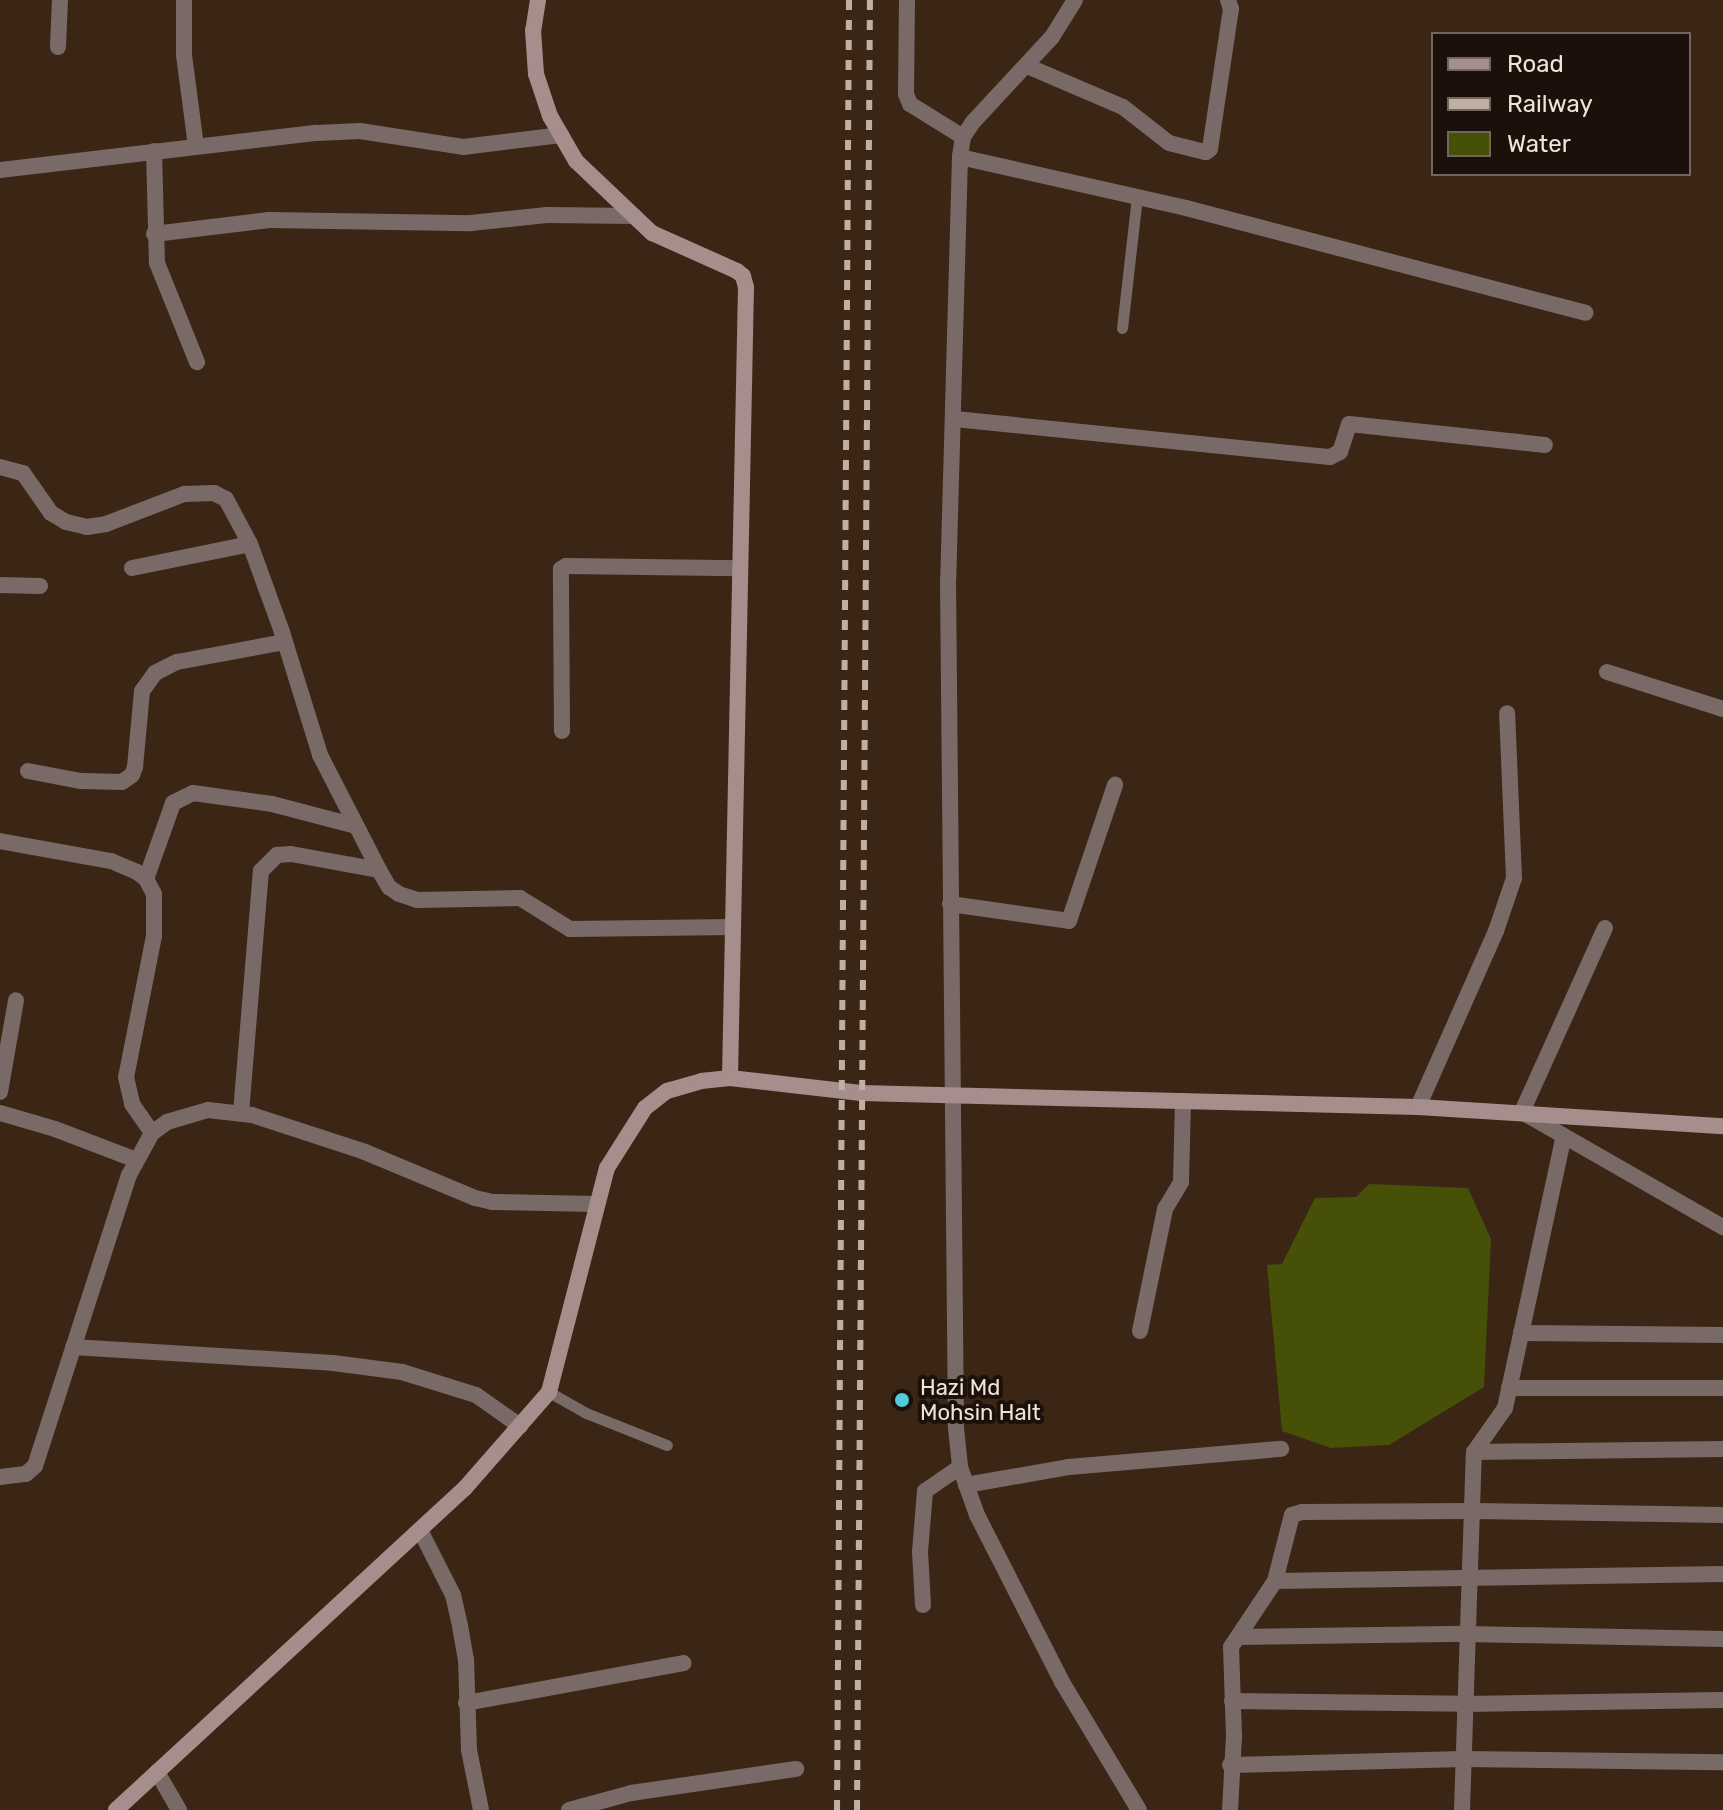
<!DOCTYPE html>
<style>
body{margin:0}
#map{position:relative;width:1723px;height:1810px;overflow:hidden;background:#3b2616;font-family:Rubik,sans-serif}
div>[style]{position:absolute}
.water>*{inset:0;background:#475007}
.lane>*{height:11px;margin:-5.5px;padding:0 5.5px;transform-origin:5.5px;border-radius:5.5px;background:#796a68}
.street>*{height:16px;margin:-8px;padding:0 8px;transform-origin:8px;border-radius:8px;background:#796a68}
.secondary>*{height:16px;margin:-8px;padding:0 8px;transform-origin:8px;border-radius:8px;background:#a58e8b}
.rail>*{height:6px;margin-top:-3px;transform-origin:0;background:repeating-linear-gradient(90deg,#c0b0a4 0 10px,transparent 0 20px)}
.dots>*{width:22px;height:22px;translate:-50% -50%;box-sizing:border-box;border:4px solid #1b110a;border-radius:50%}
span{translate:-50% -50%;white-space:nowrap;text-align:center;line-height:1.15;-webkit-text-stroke:8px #1b110a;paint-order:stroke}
.poi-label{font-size:22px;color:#f1e3d9}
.left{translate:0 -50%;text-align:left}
.legend{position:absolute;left:1431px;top:32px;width:260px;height:144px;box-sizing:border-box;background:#1b110a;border:2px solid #71655d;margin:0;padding:10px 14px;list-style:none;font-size:24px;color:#f1e3d9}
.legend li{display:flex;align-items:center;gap:16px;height:40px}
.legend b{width:40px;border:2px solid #71655d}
</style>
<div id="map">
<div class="water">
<i style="clip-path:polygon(1369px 1184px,1468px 1188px,1491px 1239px,1484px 1387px,1389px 1445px,1331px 1448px,1282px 1431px,1267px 1265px,1282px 1264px,1315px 1198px,1356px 1197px)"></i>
</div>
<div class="lane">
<i style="left:1122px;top:328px;width:132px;rotate:-83.5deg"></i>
<i style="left:549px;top:1392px;width:43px;rotate:29.6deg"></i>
<i style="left:586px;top:1413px;width:87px;rotate:21.6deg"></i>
</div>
<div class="street">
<i style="left:184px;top:0;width:55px;rotate:90deg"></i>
<i style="left:184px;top:55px;width:92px;rotate:82.5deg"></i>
<i style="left:907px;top:0;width:94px;rotate:90.6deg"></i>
<i style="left:906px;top:94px;width:11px;rotate:68deg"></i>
<i style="left:910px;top:104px;width:62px;rotate:31.9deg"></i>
<i style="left:1075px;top:0;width:44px;rotate:121.9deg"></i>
<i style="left:1052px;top:37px;width:116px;rotate:132.9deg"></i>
<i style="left:973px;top:122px;width:18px;rotate:124deg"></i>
<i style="left:963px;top:137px;width:20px;rotate:99deg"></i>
<i style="left:960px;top:157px;width:423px;rotate:91.6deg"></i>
<i style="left:948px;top:580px;width:848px;rotate:89.46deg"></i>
<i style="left:956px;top:1428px;width:39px;rotate:84deg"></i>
<i style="left:960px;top:1467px;width:51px;rotate:70.5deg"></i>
<i style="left:977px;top:1515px;width:187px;rotate:63deg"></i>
<i style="left:1062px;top:1682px;width:149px;rotate:59deg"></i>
<i style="left:58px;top:47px;width:47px;rotate:-87.6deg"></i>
<i style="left:1027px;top:66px;width:104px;rotate:23.1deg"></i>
<i style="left:1123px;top:107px;width:58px;rotate:38deg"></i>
<i style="left:1169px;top:143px;width:38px;rotate:14deg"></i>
<i style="left:1206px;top:152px;width:5px;rotate:-37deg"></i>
<i style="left:1210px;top:149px;width:142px;rotate:-81.5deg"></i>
<i style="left:1231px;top:9px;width:9px;rotate:-108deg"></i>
<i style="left:154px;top:151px;width:112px;rotate:88.5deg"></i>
<i style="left:157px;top:263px;width:107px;rotate:68deg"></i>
<i style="left:960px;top:157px;width:232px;rotate:12.7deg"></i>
<i style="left:1186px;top:208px;width:413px;rotate:14.7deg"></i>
<i style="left:0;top:170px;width:319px;rotate:-6.7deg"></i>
<i style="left:317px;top:133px;width:43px;rotate:-2.7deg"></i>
<i style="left:360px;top:131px;width:104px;rotate:8.8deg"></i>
<i style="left:463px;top:147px;width:99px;rotate:-7deg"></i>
<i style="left:154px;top:234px;width:116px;rotate:-6.9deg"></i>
<i style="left:269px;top:220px;width:202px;rotate:0.9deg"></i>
<i style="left:471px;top:223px;width:76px;rotate:-6deg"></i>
<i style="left:547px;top:215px;width:87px;rotate:0.7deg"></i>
<i style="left:955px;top:419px;width:377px;rotate:5.8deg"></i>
<i style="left:1330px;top:457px;width:11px;rotate:-27deg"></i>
<i style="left:1340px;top:452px;width:29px;rotate:-72deg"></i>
<i style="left:1349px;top:424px;width:197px;rotate:6.1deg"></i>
<i style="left:0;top:467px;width:24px;rotate:15deg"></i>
<i style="left:23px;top:473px;width:49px;rotate:55deg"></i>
<i style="left:51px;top:513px;width:17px;rotate:31deg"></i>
<i style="left:66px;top:522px;width:22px;rotate:13deg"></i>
<i style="left:87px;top:527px;width:19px;rotate:-9deg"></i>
<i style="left:106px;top:524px;width:84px;rotate:-21deg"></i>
<i style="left:184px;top:494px;width:30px;rotate:-2deg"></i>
<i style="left:214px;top:493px;width:13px;rotate:27deg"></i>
<i style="left:226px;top:499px;width:51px;rotate:61.9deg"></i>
<i style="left:250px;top:544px;width:94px;rotate:70deg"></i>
<i style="left:282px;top:632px;width:129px;rotate:72.8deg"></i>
<i style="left:320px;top:755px;width:129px;rotate:62.8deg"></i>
<i style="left:379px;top:870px;width:20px;rotate:60deg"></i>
<i style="left:389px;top:887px;width:12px;rotate:35deg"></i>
<i style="left:399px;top:894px;width:19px;rotate:18deg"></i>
<i style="left:417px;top:900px;width:103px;rotate:-1.1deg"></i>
<i style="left:520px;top:898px;width:59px;rotate:31.8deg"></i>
<i style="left:570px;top:929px;width:163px;rotate:-0.7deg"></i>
<i style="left:132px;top:568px;width:120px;rotate:-11.5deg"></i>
<i style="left:0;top:585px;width:40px;rotate:1.4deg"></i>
<i style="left:1607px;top:672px;width:122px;rotate:17.7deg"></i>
<i style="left:562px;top:731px;width:162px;rotate:-90.4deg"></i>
<i style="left:561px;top:569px;width:6px;rotate:-31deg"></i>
<i style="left:566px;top:566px;width:174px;rotate:0.7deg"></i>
<i style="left:28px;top:771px;width:54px;rotate:10.7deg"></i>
<i style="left:81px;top:781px;width:41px;rotate:1.4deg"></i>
<i style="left:122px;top:782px;width:12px;rotate:-35deg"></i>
<i style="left:132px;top:775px;width:9px;rotate:-69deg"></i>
<i style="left:135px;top:767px;width:76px;rotate:-84.7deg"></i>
<i style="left:142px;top:691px;width:22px;rotate:-54deg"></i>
<i style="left:155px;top:673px;width:25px;rotate:-27deg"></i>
<i style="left:177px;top:662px;width:110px;rotate:-10.5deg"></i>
<i style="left:0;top:841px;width:113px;rotate:10.2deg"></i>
<i style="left:111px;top:861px;width:28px;rotate:23deg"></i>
<i style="left:137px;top:872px;width:11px;rotate:38deg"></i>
<i style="left:146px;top:879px;width:17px;rotate:62deg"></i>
<i style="left:154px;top:894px;width:42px;rotate:90deg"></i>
<i style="left:154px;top:936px;width:144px;rotate:101.2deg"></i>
<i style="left:126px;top:1077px;width:28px;rotate:77deg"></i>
<i style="left:132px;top:1104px;width:35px;rotate:55deg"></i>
<i style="left:146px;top:879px;width:81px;rotate:-70.4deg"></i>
<i style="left:173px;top:803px;width:22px;rotate:-27deg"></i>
<i style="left:193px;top:793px;width:80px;rotate:7.9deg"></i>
<i style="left:272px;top:804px;width:87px;rotate:14.7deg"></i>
<i style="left:950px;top:904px;width:120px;rotate:8.1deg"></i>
<i style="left:1069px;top:921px;width:144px;rotate:-71.3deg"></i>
<i style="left:1605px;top:928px;width:202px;rotate:114.3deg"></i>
<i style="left:1522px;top:1112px;width:232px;rotate:29.8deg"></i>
<i style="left:0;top:1092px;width:93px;rotate:-80.1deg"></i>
<i style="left:1418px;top:1107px;width:193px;rotate:-66.1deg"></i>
<i style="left:1496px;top:931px;width:56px;rotate:-71.2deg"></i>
<i style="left:1514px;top:878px;width:165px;rotate:-92.4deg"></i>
<i style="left:0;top:1113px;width:57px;rotate:16.2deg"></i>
<i style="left:55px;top:1129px;width:87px;rotate:20.9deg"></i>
<i style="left:241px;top:1113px;width:243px;rotate:-85.3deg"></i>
<i style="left:261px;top:871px;width:23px;rotate:-45deg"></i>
<i style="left:277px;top:855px;width:14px;rotate:-4deg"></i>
<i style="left:291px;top:854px;width:89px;rotate:10.3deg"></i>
<i style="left:1140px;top:1331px;width:125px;rotate:-78.4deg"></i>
<i style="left:1165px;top:1209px;width:31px;rotate:-59deg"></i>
<i style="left:1181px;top:1182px;width:81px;rotate:-88.6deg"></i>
<i style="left:1521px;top:1333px;width:202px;rotate:0.6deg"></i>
<i style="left:73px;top:1347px;width:260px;rotate:3.5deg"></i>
<i style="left:333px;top:1363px;width:70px;rotate:7.4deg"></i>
<i style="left:402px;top:1372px;width:77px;rotate:17.3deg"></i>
<i style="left:476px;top:1395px;width:54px;rotate:35.2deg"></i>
<i style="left:1509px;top:1388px;width:214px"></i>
<i style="left:1474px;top:1452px;width:249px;rotate:-0.7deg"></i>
<i style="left:0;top:1477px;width:26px;rotate:-7deg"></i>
<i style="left:26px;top:1474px;width:12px;rotate:-42deg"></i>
<i style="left:35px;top:1466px;width:306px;rotate:-72.1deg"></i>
<i style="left:129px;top:1175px;width:48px;rotate:-61.3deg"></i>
<i style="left:152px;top:1133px;width:19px;rotate:-36deg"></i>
<i style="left:167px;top:1122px;width:43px;rotate:-16.3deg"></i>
<i style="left:208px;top:1110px;width:44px;rotate:6.5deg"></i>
<i style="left:252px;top:1115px;width:119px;rotate:18.1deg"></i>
<i style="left:365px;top:1152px;width:119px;rotate:22.7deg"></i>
<i style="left:475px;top:1198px;width:17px;rotate:13deg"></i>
<i style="left:492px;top:1202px;width:105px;rotate:1.1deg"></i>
<i style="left:966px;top:1485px;width:105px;rotate:-9.9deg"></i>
<i style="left:1069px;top:1467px;width:213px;rotate:-4.9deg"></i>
<i style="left:420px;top:1530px;width:73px;rotate:63.1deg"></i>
<i style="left:453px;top:1595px;width:32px;rotate:77deg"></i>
<i style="left:460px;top:1626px;width:34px;rotate:80deg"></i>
<i style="left:466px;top:1659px;width:91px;rotate:88.1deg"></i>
<i style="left:469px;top:1750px;width:61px;rotate:78.7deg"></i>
<i style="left:1275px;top:1581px;width:448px;rotate:-0.9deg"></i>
<i style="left:923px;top:1605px;width:53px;rotate:-93.2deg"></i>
<i style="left:920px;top:1552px;width:61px;rotate:-85.3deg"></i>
<i style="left:925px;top:1491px;width:42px;rotate:-34.4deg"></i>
<i style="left:1238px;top:1637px;width:228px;rotate:-0.8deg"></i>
<i style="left:1466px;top:1634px;width:257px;rotate:1.1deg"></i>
<i style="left:1232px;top:1701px;width:233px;rotate:0.7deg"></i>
<i style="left:1465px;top:1704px;width:258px;rotate:-0.9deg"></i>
<i style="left:466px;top:1703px;width:221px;rotate:-10.4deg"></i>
<i style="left:1230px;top:1765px;width:233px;rotate:-1.5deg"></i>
<i style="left:1463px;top:1759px;width:260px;rotate:0.7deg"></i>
<i style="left:157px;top:1772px;width:44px;rotate:59.9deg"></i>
<i style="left:569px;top:1810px;width:64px;rotate:-15.3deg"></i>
<i style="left:631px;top:1793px;width:167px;rotate:-8.3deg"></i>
<i style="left:1230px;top:1810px;width:73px;rotate:-86.9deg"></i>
<i style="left:1234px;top:1737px;width:90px;rotate:-91.9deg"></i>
<i style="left:1231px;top:1647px;width:79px;rotate:-56.3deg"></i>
<i style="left:1275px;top:1581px;width:68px;rotate:-75.6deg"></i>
<i style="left:1292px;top:1515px;width:10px;rotate:-17deg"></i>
<i style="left:1302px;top:1512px;width:169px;rotate:-0.3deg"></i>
<i style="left:1471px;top:1511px;width:252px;rotate:0.9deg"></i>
<i style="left:1462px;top:1810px;width:358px;rotate:-88.1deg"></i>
<i style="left:1474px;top:1452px;width:54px;rotate:-54.8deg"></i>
<i style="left:1505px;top:1408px;width:278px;rotate:-77.8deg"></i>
</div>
<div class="secondary">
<i style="left:538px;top:0;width:30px;rotate:99deg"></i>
<i style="left:533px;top:30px;width:44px;rotate:86.1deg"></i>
<i style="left:536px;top:74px;width:44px;rotate:71.6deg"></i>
<i style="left:550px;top:116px;width:52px;rotate:60deg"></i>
<i style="left:576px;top:161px;width:105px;rotate:43.5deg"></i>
<i style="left:652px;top:233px;width:93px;rotate:24.1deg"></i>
<i style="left:737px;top:271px;width:8px;rotate:40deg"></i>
<i style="left:743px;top:276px;width:11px;rotate:75deg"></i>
<i style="left:746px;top:287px;width:791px;rotate:91.16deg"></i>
<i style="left:116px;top:1810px;width:475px;rotate:-42.7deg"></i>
<i style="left:465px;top:1488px;width:128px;rotate:-48.8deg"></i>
<i style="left:549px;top:1392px;width:231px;rotate:-75.5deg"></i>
<i style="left:607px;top:1168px;width:71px;rotate:-57.7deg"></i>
<i style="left:645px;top:1108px;width:28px;rotate:-38deg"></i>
<i style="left:667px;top:1091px;width:35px;rotate:-16deg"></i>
<i style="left:701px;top:1081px;width:29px;rotate:-6deg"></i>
<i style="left:730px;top:1078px;width:132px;rotate:6.5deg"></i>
<i style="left:861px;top:1093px;width:557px;rotate:1.44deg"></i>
<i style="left:1418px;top:1107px;width:306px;rotate:3.6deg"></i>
</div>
<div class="rail">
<i style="left:837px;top:1810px;width:1810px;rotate:-89.62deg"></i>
<i style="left:857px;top:1810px;width:1810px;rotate:-89.59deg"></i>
</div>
<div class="dots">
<i style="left:902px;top:1400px;background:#53cbda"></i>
</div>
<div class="poi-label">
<span class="left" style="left:920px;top:1400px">Hazi Md<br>Mohsin Halt</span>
</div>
<ul class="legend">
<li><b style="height:10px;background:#a58e8b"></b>Road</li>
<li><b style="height:10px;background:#c0b0a4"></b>Railway</li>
<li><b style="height:22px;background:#475007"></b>Water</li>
</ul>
</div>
